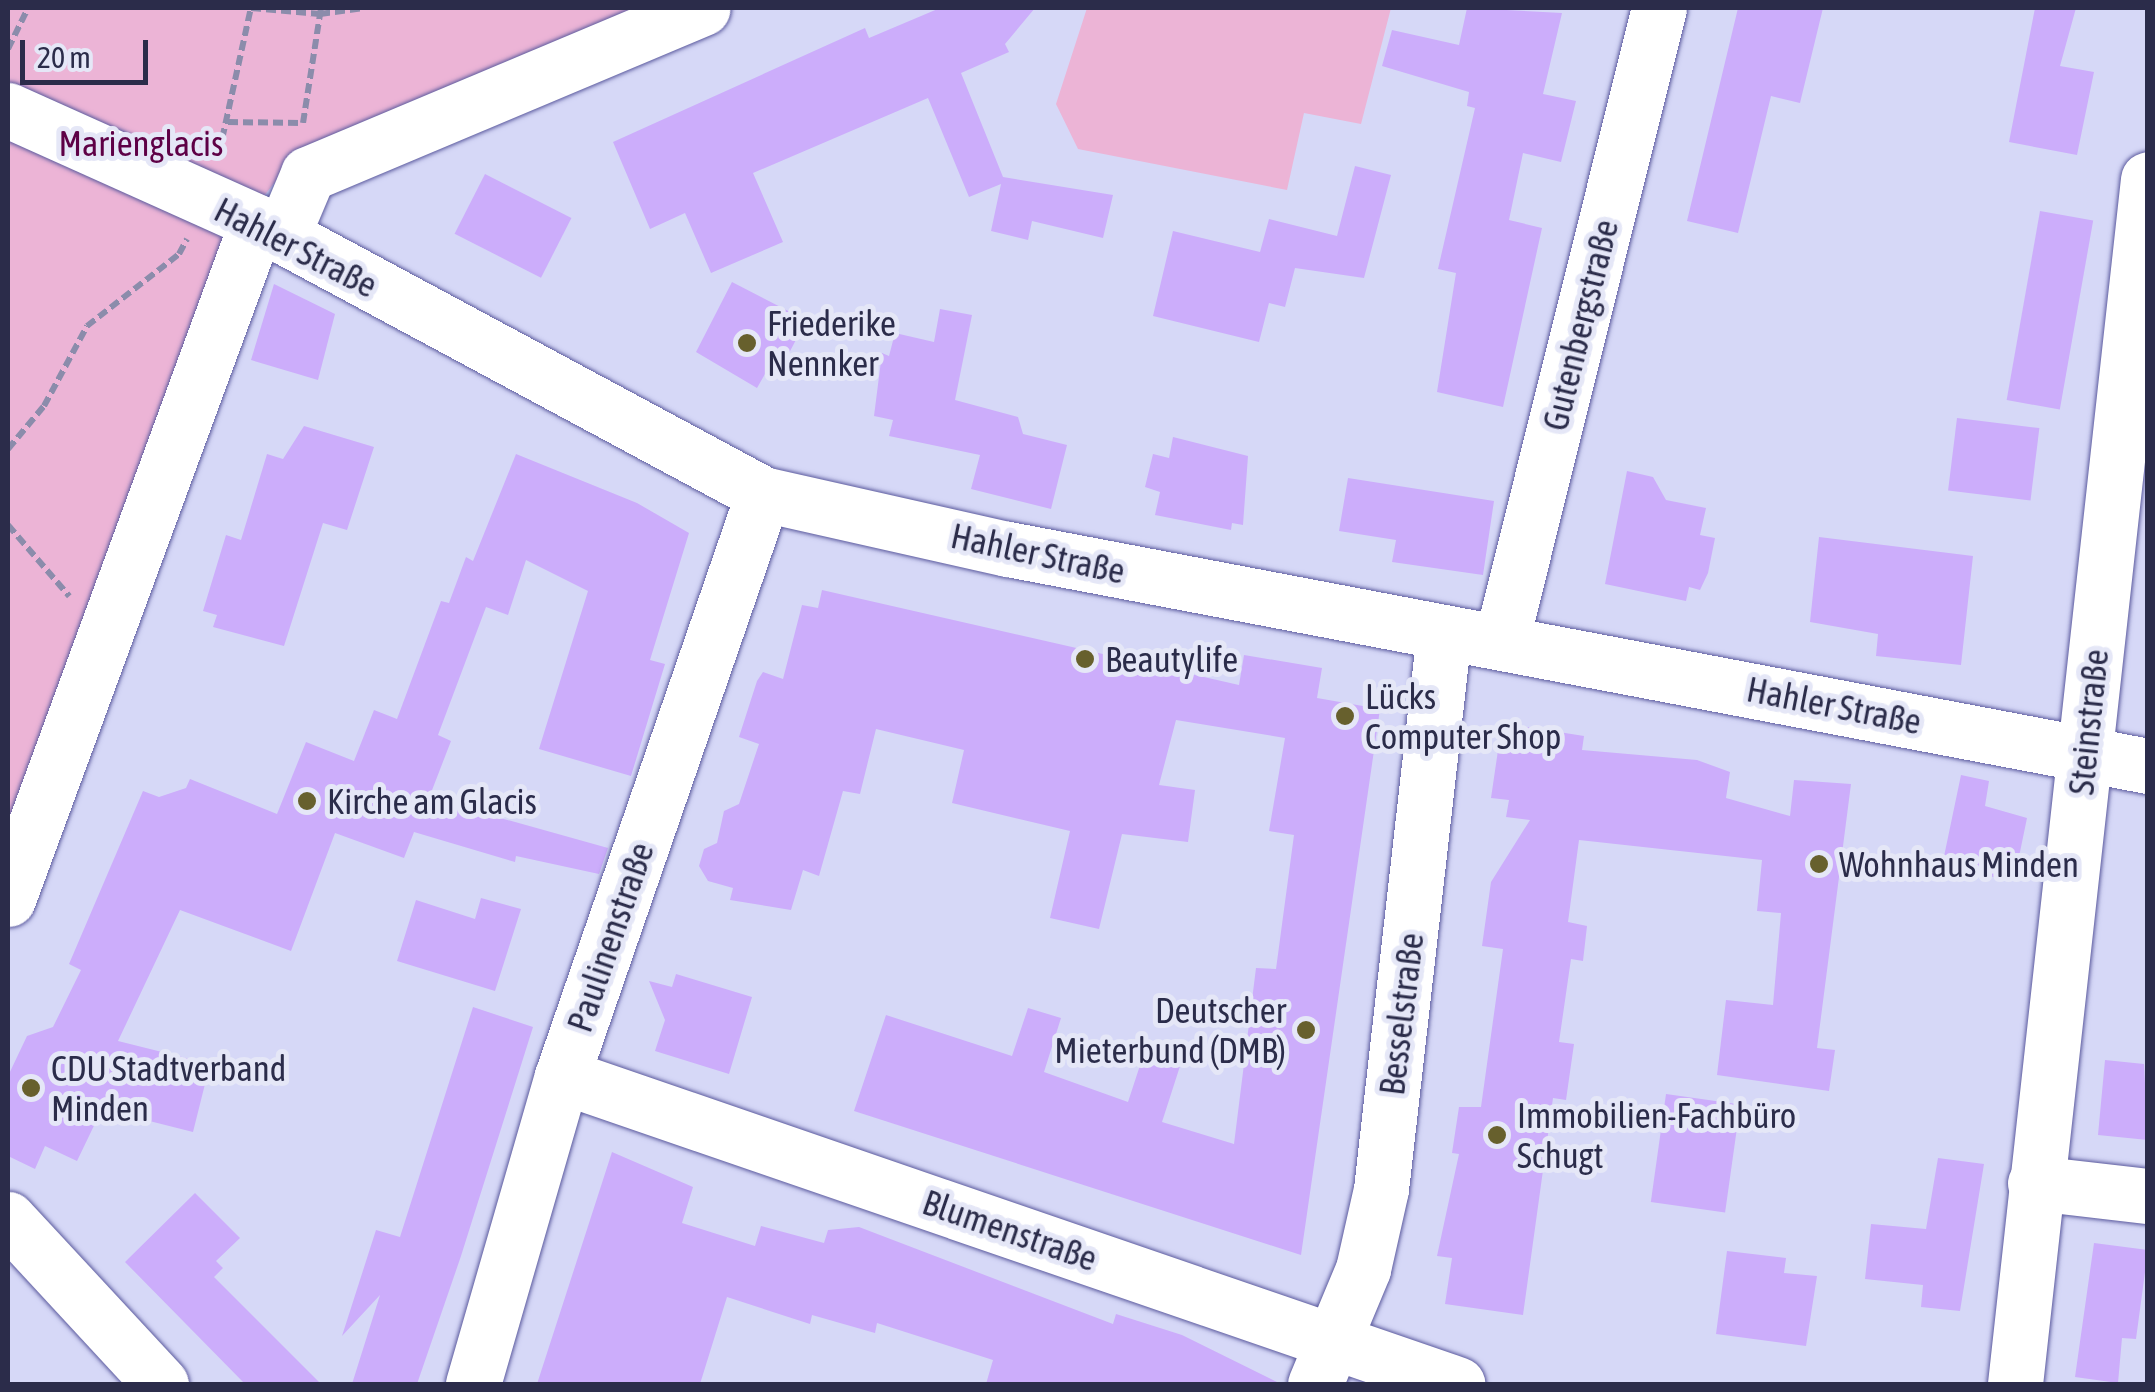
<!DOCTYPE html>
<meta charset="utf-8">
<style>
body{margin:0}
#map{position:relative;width:2155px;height:1392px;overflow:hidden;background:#d6d8f7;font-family:"Asap Condensed",sans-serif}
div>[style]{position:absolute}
.green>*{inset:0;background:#ecb4d6}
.building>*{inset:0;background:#ccadfb;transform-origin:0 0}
.path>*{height:6px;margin-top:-3px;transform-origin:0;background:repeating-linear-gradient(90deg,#8b8cab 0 10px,transparent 0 15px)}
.roads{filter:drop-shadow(0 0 2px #5b5a9e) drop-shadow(0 0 2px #5b5a9e)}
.minor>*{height:55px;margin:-27.5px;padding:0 27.5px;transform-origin:27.5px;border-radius:27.5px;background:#fff}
.dots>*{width:28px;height:28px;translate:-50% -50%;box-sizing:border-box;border:5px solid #e5e7f7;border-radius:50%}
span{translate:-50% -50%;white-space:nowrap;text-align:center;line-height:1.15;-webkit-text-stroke:10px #e5e7f7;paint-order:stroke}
.park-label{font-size:35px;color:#5e0046}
.street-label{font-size:35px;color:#2b2c4a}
.poi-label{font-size:35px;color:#2b2c4a}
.left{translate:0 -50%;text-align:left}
.right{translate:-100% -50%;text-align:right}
.frame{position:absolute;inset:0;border:10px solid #2b2c4a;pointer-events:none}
.scale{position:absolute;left:20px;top:40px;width:128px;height:45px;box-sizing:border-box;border:5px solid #2b2c4a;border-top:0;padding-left:12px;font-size:30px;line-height:35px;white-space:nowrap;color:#2b2c4a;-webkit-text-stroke:8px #e5e7f7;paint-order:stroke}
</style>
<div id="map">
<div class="green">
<i style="clip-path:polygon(8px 8px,684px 8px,294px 158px,264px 196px,8px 846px)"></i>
<i style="clip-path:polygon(1087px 8px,1086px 8px,1391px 8px,1361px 124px,1304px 113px,1287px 190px,1078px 149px,1056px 104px)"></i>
</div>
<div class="building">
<i style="clip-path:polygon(940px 8px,1035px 8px,1005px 44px,1009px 52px,961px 73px,1003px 177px,1113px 195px,1103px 238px,1032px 221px,1028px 240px,991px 231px,1001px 184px,969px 197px,928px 98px,753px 173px,783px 242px,711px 273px,685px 213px,650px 229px,613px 142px,865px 28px,869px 38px)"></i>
<i style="clip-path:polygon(1467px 8px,1562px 13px,1543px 94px,1576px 101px,1561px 162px,1523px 153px,1509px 220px,1542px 228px,1503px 407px,1437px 392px,1456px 273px,1438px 269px,1475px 108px,1467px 106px,1469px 92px,1382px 66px,1392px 30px,1459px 45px)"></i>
<i style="clip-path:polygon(1738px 8px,1823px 8px,1800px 103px,1771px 96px,1738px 233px,1687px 221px)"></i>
<i style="clip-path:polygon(2035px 8px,2076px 8px,2060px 66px,2094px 72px,2077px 155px,2009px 142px)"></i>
<i style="clip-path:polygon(1355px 166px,1391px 175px,1364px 278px,1295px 268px,1285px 307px,1269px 303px,1259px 342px,1153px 316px,1173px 231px,1260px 252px,1269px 219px,1337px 236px)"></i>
<i style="left:485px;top:174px;width:97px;height:67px;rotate:27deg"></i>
<i style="left:2040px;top:211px;width:54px;height:192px;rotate:10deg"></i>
<i style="clip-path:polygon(732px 282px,796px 315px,788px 329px,799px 334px,775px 380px,765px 374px,757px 388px,696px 352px)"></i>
<i style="clip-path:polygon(274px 284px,335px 314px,318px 380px,251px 360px)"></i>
<i style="clip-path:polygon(940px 309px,972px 315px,955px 400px,1018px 417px,1023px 434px,1067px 445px,1051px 509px,971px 489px,980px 455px,889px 436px,893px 420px,874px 416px,882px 353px,889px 356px,895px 333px,934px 342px)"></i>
<i style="left:1957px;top:418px;width:83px;height:73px;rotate:7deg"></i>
<i style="clip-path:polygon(304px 426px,374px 447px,347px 530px,323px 523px,284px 646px,213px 627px,217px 615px,203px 611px,226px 535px,241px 540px,267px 454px,283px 459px)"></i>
<i style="clip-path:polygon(1173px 437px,1248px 456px,1243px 525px,1232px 523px,1231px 530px,1155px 515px,1160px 492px,1145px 487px,1153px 454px,1169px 458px)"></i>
<i style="clip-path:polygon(516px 454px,637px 503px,689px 533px,650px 660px,665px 664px,631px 776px,539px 749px,588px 591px,526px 560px,508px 615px,486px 607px,438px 735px,451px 741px,429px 798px,608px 848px,599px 874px,516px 856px,515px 862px,414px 832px,404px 858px,335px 833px,291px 951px,180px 910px,118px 1041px,210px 1064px,193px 1132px,102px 1109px,77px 1161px,45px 1146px,35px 1169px,8px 1156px,8px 1076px,27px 1036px,53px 1027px,81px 970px,69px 964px,143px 791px,159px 797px,186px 788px,190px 779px,277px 814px,306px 742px,354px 761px,374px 710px,397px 719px,441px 601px,449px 603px,466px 557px,473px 561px)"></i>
<i style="clip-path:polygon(1627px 471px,1653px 477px,1666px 500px,1706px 508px,1700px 535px,1715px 538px,1708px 573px,1700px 590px,1689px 587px,1686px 601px,1605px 584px)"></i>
<i style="clip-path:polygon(1348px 478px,1494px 501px,1483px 575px,1392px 562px,1396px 540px,1339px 531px)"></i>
<i style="clip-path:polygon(1819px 537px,1973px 556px,1961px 665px,1876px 656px,1878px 634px,1810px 622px)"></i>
<i style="clip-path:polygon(822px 590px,1239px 685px,1244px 655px,1322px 668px,1317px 698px,1380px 709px,1301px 1255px,854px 1111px,886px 1015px,1012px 1056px,1028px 1008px,1061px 1018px,1044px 1072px,1128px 1102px,1146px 1047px,1181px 1063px,1162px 1122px,1234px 1144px,1256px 968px,1276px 969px,1294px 835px,1269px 831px,1285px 738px,1176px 720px,1159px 785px,1195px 790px,1188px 842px,1122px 834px,1099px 929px,1050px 918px,1070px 831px,952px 803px,964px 750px,876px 729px,860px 794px,843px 791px,819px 876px,803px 870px,791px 910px,730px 900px,733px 888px,708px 881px,699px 866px,704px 849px,717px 843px,724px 811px,739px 804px,759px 744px,739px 737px,757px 681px,763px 672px,783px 679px,802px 605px,818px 608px)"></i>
<i style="clip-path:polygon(1502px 723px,1584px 736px,1582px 750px,1697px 760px,1730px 772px,1726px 798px,1790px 816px,1794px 780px,1851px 784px,1817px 1048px,1835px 1050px,1829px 1091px,1717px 1075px,1726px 1000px,1773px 1005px,1781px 913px,1757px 911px,1762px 860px,1579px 840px,1568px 922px,1587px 926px,1583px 961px,1571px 959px,1559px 1042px,1574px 1044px,1566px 1100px,1553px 1098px,1523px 1315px,1445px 1304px,1452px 1258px,1437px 1256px,1459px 1154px,1452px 1153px,1459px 1107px,1481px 1107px,1503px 949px,1482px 946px,1491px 882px,1530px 820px,1506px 817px,1509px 800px,1491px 798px)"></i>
<i style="clip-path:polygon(1961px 775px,1989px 781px,1985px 806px,2027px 818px,2014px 881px,1973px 873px,1972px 880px,1942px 866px)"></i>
<i style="clip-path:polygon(481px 898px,521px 909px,495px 991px,397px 961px,416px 900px,475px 919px)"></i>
<i style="clip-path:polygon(676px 974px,752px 997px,729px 1074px,655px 1051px,665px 1020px,649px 981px,672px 987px)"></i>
<i style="clip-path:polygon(473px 1007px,533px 1027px,461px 1256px,417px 1384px,352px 1384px,380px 1295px,342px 1336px,376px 1230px,400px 1237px)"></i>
<i style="clip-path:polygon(2105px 1060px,2144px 1064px,2148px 1140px,2098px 1135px)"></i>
<i style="left:1666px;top:1094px;width:75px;height:109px;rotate:8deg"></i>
<i style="clip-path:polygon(612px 1152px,693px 1187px,682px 1223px,755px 1246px,761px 1226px,824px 1243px,828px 1230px,859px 1227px,1113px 1324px,1116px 1314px,1182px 1335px,1281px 1384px,986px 1384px,993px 1360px,877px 1323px,875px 1333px,812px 1315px,810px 1324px,727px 1297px,700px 1384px,537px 1384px)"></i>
<i style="clip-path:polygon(1938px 1158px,1984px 1164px,1960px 1311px,1921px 1307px,1923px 1285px,1865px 1279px,1871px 1224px,1926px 1229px)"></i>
<i style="clip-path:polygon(195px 1193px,240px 1238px,216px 1261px,223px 1268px,214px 1277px,321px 1384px,245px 1384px,125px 1262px)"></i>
<i style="clip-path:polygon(2094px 1243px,2148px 1250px,2136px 1339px,2122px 1338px,2118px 1383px,2075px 1377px)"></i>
<i style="clip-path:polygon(1727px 1251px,1786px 1258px,1784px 1273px,1817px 1276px,1806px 1346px,1716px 1334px)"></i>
</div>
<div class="path">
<i style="left:251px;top:8px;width:69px;rotate:5deg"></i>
<i style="left:320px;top:14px;width:44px;rotate:-7.8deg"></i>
<i style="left:8px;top:49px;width:46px;rotate:-64deg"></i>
<i style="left:228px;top:122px;width:73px;rotate:0.8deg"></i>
<i style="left:303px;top:123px;width:116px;rotate:-81.1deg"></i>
<i style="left:219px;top:153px;width:148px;rotate:-77.6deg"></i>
<i style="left:8px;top:449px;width:56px;rotate:-50.1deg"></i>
<i style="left:44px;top:406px;width:91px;rotate:-61.7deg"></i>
<i style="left:87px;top:326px;width:117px;rotate:-38deg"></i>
<i style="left:179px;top:254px;width:17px;rotate:-62deg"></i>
<i style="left:8px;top:525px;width:94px;rotate:49.3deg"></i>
</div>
<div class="roads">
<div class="minor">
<i style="left:8px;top:110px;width:273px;rotate:24.2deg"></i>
<i style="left:257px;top:222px;width:574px;rotate:28.26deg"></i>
<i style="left:763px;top:494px;width:251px;rotate:12.7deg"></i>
<i style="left:1008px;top:549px;width:1160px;rotate:10.78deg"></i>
<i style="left:282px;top:236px;width:67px;rotate:-67.2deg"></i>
<i style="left:308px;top:174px;width:428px;rotate:-22.8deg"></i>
<i style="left:1501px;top:642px;width:653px;rotate:-76.01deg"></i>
<i style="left:8px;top:899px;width:721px;rotate:-69.81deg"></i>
<i style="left:562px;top:1076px;width:947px;rotate:18.99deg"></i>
<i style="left:2035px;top:1183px;width:114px;rotate:6.6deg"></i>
<i style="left:8px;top:1219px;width:225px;rotate:47.2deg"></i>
<i style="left:473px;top:1384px;width:321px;rotate:-73.9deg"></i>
<i style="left:562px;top:1076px;width:616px;rotate:-70.95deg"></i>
<i style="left:1315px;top:1384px;width:125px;rotate:-67.3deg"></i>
<i style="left:1363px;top:1269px;width:82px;rotate:-77.3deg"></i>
<i style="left:1381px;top:1189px;width:560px;rotate:-83.54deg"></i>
<i style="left:2015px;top:1384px;width:1212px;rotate:-83.7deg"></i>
</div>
</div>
<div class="dots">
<i style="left:747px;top:343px;background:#67602d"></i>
<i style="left:1085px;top:659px;background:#67602d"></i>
<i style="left:1345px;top:716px;background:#67602d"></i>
<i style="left:307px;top:801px;background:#67602d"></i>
<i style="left:1819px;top:864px;background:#67602d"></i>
<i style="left:1306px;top:1030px;background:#67602d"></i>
<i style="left:31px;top:1088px;background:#67602d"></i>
<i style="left:1497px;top:1135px;background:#67602d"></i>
</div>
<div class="park-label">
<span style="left:141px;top:143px">Marienglacis</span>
</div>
<div class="street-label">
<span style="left:296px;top:247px;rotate:27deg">Hahler Straße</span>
<span style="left:1580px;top:325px;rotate:-76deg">Gutenbergstraße</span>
<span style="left:1038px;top:553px;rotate:12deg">Hahler Straße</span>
<span style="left:1834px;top:705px;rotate:11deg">Hahler Straße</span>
<span style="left:2088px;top:722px;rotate:-84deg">Steinstraße</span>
<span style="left:610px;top:937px;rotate:-71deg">Paulinenstraße</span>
<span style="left:1401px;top:1014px;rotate:-83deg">Besselstraße</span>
<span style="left:1010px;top:1230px;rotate:19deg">Blumenstraße</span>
</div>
<div class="poi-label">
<span class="left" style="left:767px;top:343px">Friederike<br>Nennker</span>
<span class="left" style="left:1105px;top:659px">Beautylife</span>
<span class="left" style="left:1365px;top:716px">Lücks<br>Computer Shop</span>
<span class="left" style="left:327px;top:801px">Kirche am Glacis</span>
<span class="left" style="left:1839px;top:864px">Wohnhaus Minden</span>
<span class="right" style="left:1286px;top:1030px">Deutscher<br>Mieterbund (DMB)</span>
<span class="left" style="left:51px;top:1088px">CDU Stadtverband<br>Minden</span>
<span class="left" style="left:1517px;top:1135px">Immobilien-Fachbüro<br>Schugt</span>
</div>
<div class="frame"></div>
<div class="scale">20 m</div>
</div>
